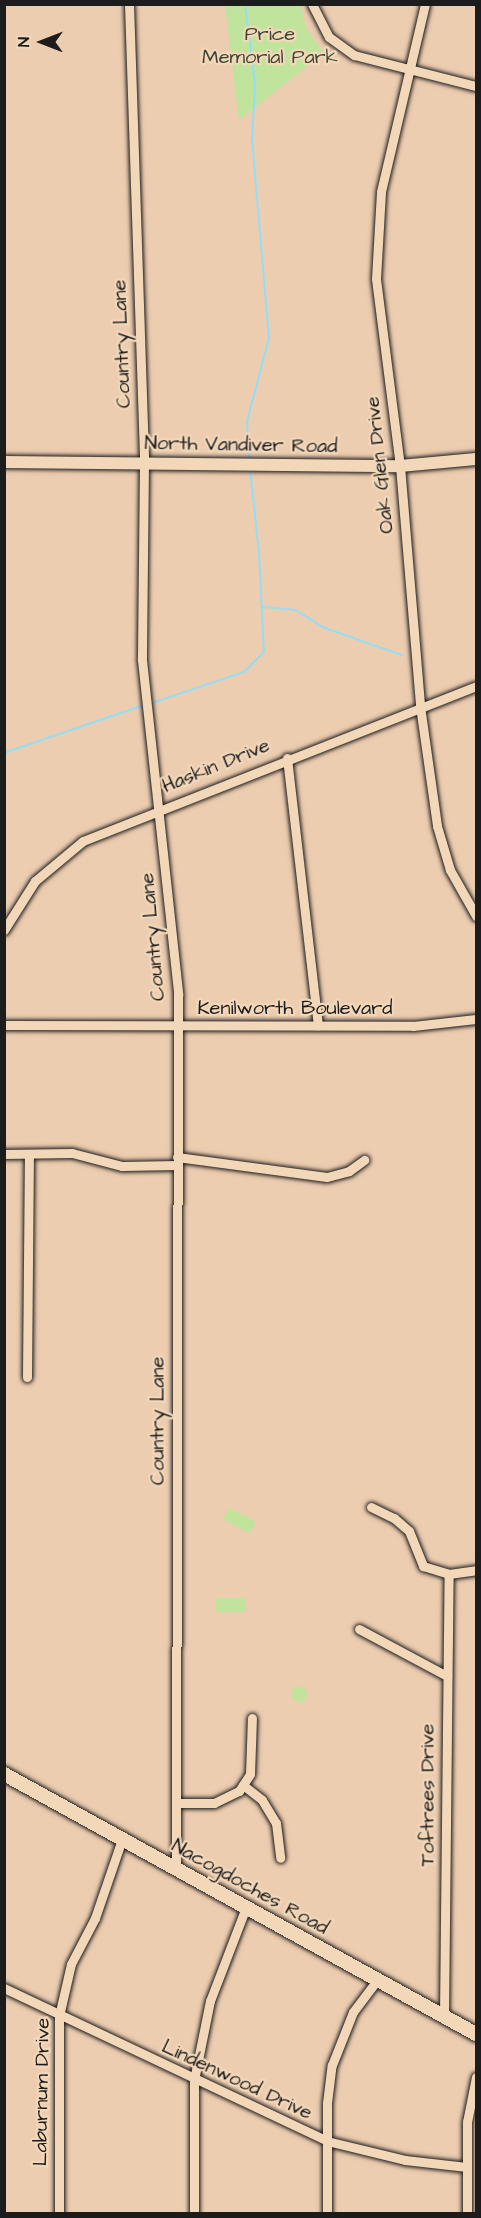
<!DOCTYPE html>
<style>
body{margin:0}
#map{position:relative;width:481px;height:2218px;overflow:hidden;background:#edcdb0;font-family:"Architects Daughter",sans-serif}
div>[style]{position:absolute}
.green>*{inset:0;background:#c1e49d;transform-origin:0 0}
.round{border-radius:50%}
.stream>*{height:2px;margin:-1px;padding:0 1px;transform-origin:1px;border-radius:1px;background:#94ddf6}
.roads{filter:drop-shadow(0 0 2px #1c1c1c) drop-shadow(0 0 2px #1c1c1c)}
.minor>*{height:9px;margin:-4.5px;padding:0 4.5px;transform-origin:4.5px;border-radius:4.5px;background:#f2d7b9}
.tertiary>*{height:12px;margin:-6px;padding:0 6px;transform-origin:6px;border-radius:6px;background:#f2d7b9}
.secondary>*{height:14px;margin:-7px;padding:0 7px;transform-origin:7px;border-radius:7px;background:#f2d7b9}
span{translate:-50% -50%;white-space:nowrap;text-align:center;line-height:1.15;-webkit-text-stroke:4.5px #f2d7b9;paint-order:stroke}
.park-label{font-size:20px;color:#3d4436}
.street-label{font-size:20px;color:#1c1c1c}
.frame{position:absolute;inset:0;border:6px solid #1c1c1c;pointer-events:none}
.north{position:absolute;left:12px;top:12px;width:60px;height:60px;-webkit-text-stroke:4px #f2d7b9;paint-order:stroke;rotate:270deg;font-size:16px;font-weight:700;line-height:24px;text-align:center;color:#1c1c1c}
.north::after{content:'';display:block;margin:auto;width:21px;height:27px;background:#1c1c1c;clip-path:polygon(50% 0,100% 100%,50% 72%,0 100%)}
</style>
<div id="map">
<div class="green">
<i style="clip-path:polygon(225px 5px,301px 5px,306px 28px,324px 53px,239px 120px)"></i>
<i style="left:229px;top:1508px;width:30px;height:13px;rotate:27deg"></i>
<i style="left:216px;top:1598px;width:30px;height:14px"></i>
<i class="round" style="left:291px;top:1686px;width:16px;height:16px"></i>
</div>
<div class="stream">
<i style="left:245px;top:4px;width:82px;rotate:83deg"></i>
<i style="left:255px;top:85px;width:55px;rotate:93.1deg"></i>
<i style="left:252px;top:140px;width:199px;rotate:85.1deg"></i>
<i style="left:269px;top:338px;width:86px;rotate:104.8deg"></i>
<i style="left:247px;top:421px;width:39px;rotate:87deg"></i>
<i style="left:263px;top:607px;width:33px;rotate:5deg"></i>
<i style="left:296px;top:610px;width:31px;rotate:33deg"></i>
<i style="left:322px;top:627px;width:85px;rotate:19.3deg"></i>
<i style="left:149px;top:704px;width:100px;rotate:-18.6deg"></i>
<i style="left:244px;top:672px;width:28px;rotate:-45deg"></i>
<i style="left:264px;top:652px;width:98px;rotate:-92.9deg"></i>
<i style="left:259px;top:554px;width:85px;rotate:-96deg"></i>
<i style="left:4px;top:753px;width:148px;rotate:-18.9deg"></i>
</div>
<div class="roads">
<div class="minor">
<i style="left:129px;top:4px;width:459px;rotate:88.1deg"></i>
<i style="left:144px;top:463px;width:197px;rotate:90.6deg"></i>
<i style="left:142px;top:660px;width:336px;rotate:83.8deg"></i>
<i style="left:178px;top:994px;width:874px;rotate:90.13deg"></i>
<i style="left:312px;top:4px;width:37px;rotate:63deg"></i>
<i style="left:329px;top:37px;width:31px;rotate:36deg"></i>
<i style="left:354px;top:55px;width:126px;rotate:14.3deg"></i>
<i style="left:425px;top:4px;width:193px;rotate:103.2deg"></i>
<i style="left:381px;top:192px;width:87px;rotate:93.3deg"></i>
<i style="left:376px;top:279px;width:189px;rotate:82.7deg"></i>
<i style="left:400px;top:466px;width:241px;rotate:85.2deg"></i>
<i style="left:420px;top:706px;width:121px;rotate:81.9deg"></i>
<i style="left:437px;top:826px;width:46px;rotate:73.5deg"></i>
<i style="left:450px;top:870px;width:53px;rotate:60.5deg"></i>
<i style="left:287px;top:758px;width:269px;rotate:83.4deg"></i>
<i style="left:4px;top:930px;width:58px;rotate:-57.7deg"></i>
<i style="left:35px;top:881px;width:62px;rotate:-39.8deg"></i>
<i style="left:83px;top:841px;width:422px;rotate:-21.5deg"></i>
<i style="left:4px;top:1025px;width:409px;rotate:0.1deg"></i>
<i style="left:413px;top:1026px;width:63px;rotate:-6.3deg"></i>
<i style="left:4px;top:1154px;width:68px;rotate:-0.8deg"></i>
<i style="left:72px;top:1153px;width:52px;rotate:14.6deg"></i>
<i style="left:122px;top:1166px;width:55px;rotate:-1deg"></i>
<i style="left:177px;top:1157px;width:151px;rotate:7.6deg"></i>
<i style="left:327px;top:1177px;width:23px;rotate:-15deg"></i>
<i style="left:349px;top:1171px;width:19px;rotate:-36deg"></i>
<i style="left:27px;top:1377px;width:223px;rotate:-89.5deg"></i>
<i style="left:371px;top:1507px;width:25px;rotate:26deg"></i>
<i style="left:394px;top:1518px;width:20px;rotate:41deg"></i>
<i style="left:409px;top:1531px;width:38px;rotate:68deg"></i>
<i style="left:423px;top:1566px;width:27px;rotate:17deg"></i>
<i style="left:449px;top:1574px;width:27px;rotate:-8deg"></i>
<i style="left:359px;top:1629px;width:100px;rotate:28.1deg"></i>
<i style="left:243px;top:1785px;width:24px;rotate:38deg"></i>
<i style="left:262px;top:1800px;width:27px;rotate:59deg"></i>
<i style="left:276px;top:1823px;width:35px;rotate:83deg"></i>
<i style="left:176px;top:1803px;width:38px"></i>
<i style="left:214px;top:1803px;width:28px;rotate:-26deg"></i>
<i style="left:239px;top:1791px;width:20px;rotate:-57deg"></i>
<i style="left:250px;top:1774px;width:56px;rotate:-88deg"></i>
<i style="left:4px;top:1988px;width:357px;rotate:25.3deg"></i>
<i style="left:327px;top:2141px;width:80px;rotate:13.7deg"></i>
<i style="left:405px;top:2160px;width:62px;rotate:6.4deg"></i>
<i style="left:444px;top:2016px;width:442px;rotate:-89.4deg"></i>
<i style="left:59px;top:2214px;width:198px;rotate:-90deg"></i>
<i style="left:59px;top:2016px;width:53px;rotate:-77deg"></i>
<i style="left:71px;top:1964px;width:52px;rotate:-62.4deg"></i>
<i style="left:95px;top:1918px;width:83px;rotate:-71.1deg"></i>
<i style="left:194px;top:2214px;width:134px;rotate:-90deg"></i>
<i style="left:194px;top:2080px;width:81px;rotate:-78.6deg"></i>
<i style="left:210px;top:2001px;width:101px;rotate:-69deg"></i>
<i style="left:327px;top:2214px;width:111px;rotate:-90deg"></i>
<i style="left:327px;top:2103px;width:38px;rotate:-83deg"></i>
<i style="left:332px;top:2065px;width:57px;rotate:-68.4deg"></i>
<i style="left:353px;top:2012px;width:41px;rotate:-52.9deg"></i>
<i style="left:467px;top:2214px;width:92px;rotate:-90deg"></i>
<i style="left:467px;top:2122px;width:46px;rotate:-78.7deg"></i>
</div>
<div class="tertiary">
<i style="left:4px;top:462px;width:396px;rotate:0.6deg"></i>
<i style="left:400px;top:466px;width:76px;rotate:-5.3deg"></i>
</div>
<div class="secondary">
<i style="left:4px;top:1774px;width:539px;rotate:28.85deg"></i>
</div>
</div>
<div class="park-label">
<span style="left:270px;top:46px">Price<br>Memorial Park</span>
</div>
<div class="street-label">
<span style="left:122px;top:344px;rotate:-92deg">Country Lane</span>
<span style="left:241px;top:445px;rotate:1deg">North Vandiver Road</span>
<span style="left:380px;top:465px;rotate:-96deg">Oak Glen Drive</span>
<span style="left:216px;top:766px;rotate:-22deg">Haskin Drive</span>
<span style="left:153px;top:937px;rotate:-95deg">Country Lane</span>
<span style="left:295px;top:1008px">Kenilworth Boulevard</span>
<span style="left:158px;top:1421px;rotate:-90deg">Country Lane</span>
<span style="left:428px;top:1795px;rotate:-90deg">Toftrees Drive</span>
<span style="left:250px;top:1887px;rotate:29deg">Nacogdoches Road</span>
<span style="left:237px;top:2080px;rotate:25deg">Lindenwood Drive</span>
<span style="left:42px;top:2092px;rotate:-89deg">Laburnum Drive</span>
</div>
<div class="frame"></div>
<div class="north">N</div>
</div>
